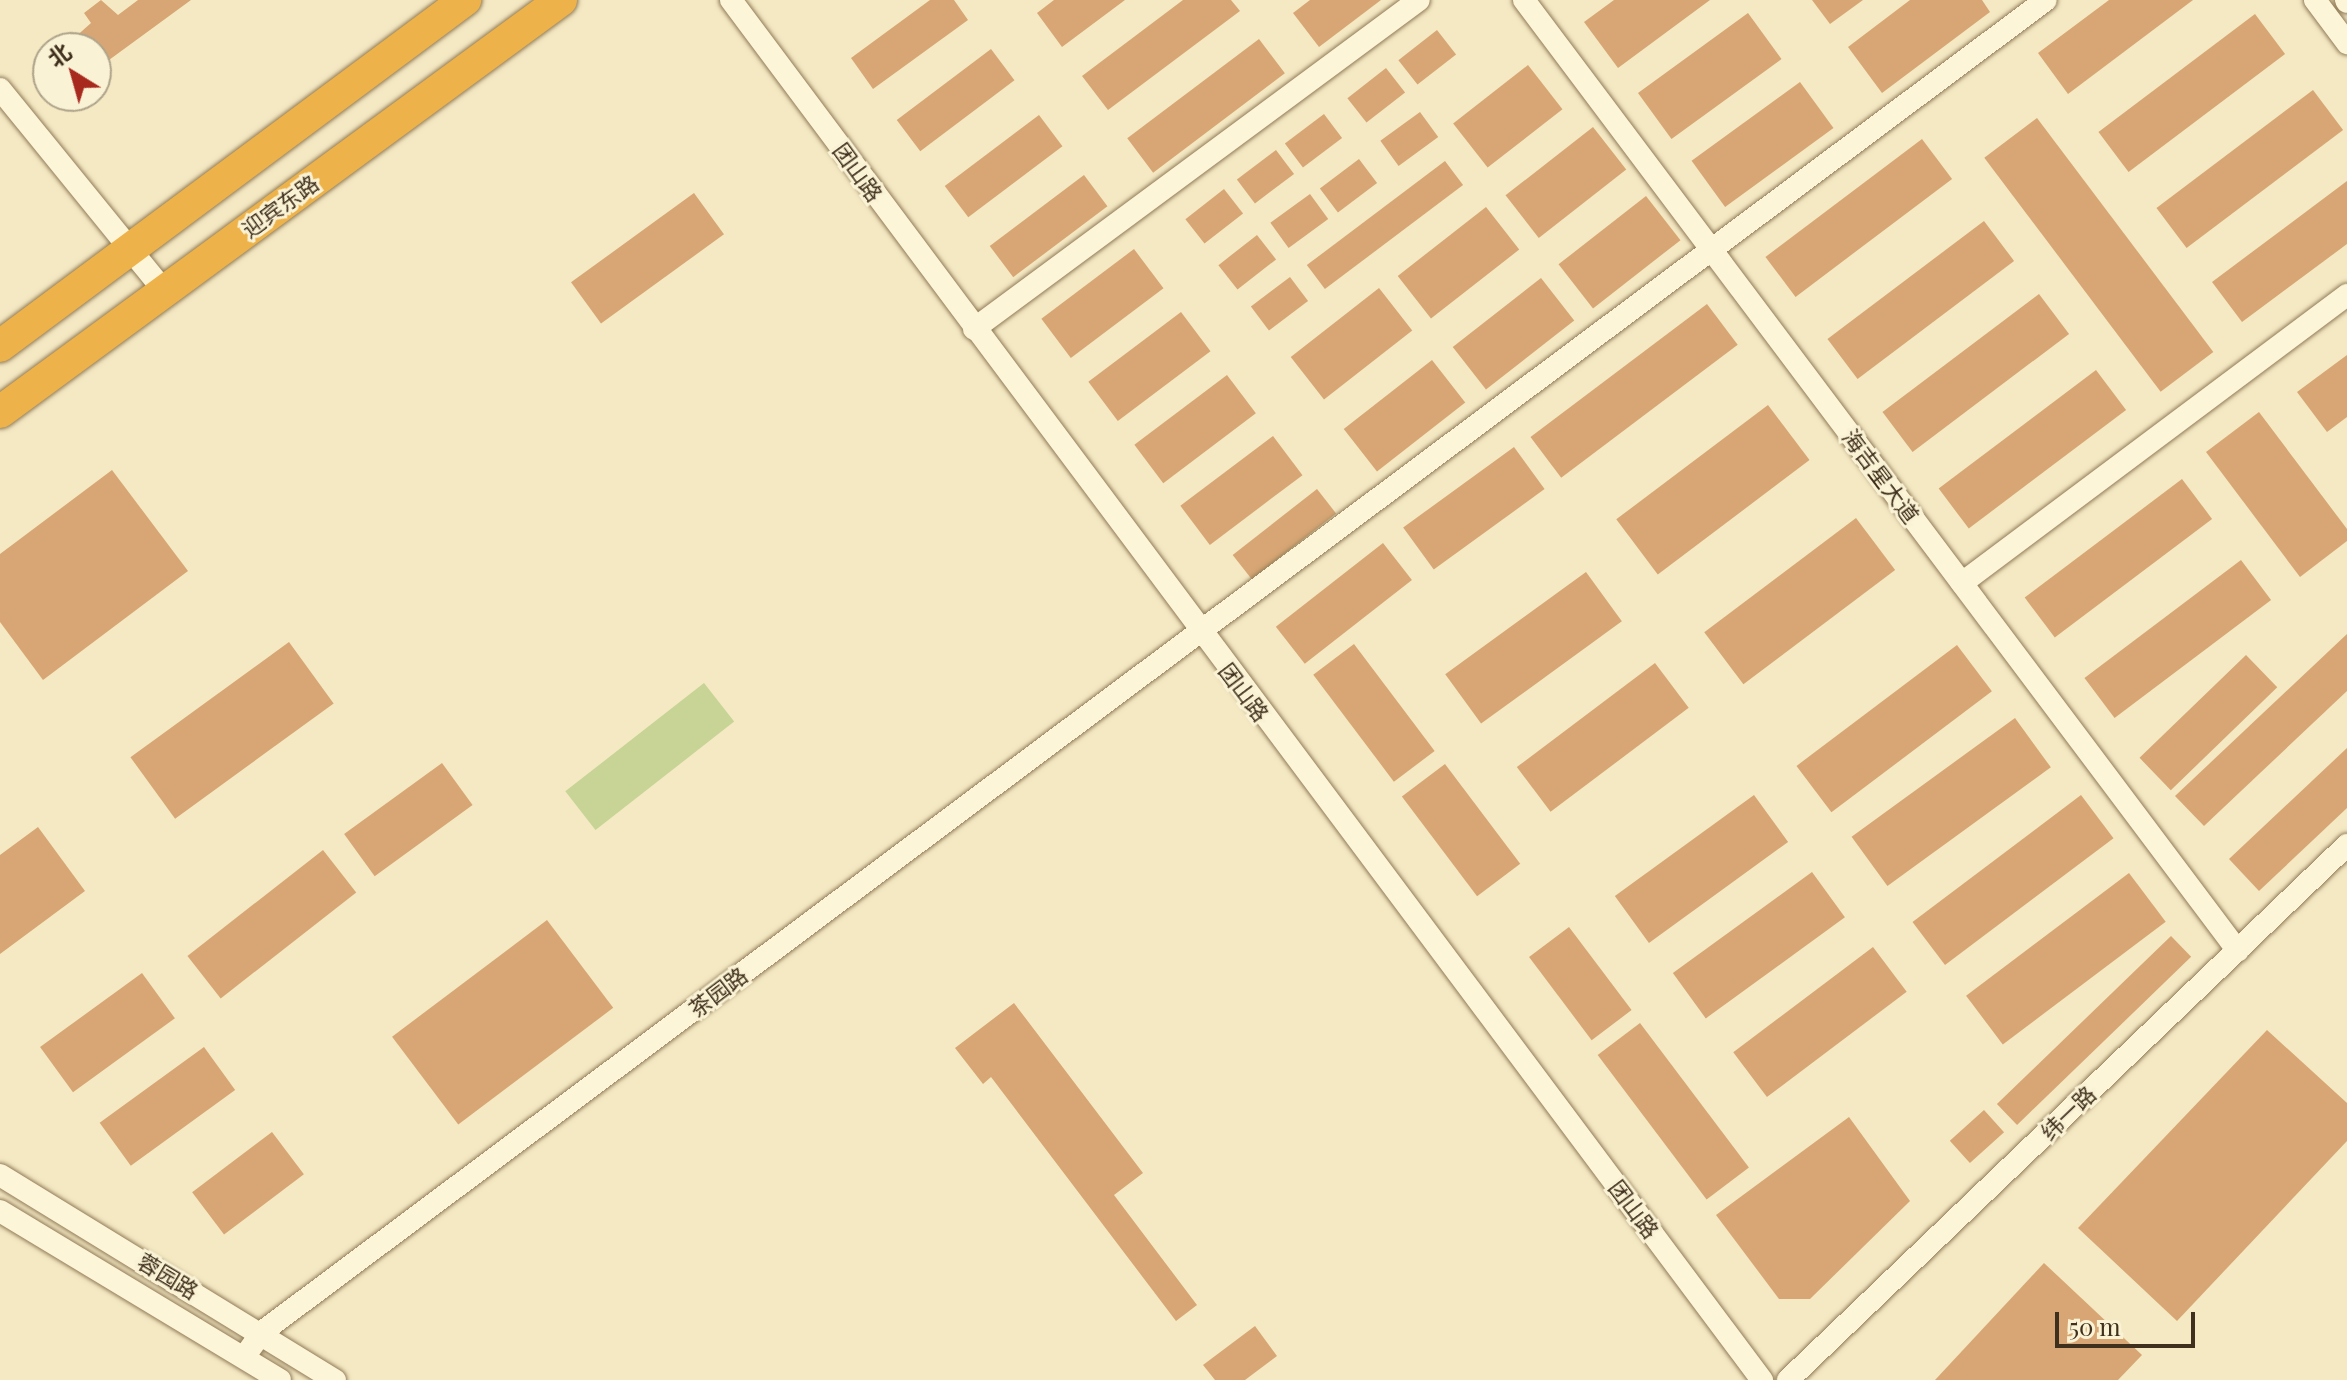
<!DOCTYPE html>
<meta charset="utf-8">
<style>
body{margin:0}
#map{position:relative;width:2347px;height:1380px;overflow:hidden;background:#f4e9c3;font-family:"Playfair Display","Noto Sans SC",serif}
div>[style]{position:absolute}
.green>*{inset:0;background:#c7d495;transform-origin:0 0}
.building>*{inset:0;background:#d7a674;transform-origin:0 0}
.roads{filter:drop-shadow(0 0 2px #917b57) drop-shadow(0 0 2px #917b57)}
.minor>*{height:22px;margin:-11px;padding:0 11px;transform-origin:11px;border-radius:11px;background:#fdf5d8}
.highway>*{height:32px;margin:-16px;padding:0 16px;transform-origin:16px;border-radius:16px;background:#edb34a}
span{translate:-50% -50%;white-space:nowrap;text-align:center;line-height:1.15;-webkit-text-stroke:6px #faf2d4;paint-order:stroke}
.street-label{font-size:22px;color:#3f301d}
.north{position:absolute;left:32px;top:32px;width:80px;height:80px;box-sizing:border-box;background:#faf2d4;border:2px solid #afa48b;border-radius:50%;rotate:323deg;font-size:22px;font-weight:700;line-height:32px;text-align:center;color:#3f301d}
.north::after{content:'';display:block;margin:auto;width:28px;height:36px;background:#a82a1f;clip-path:polygon(50% 0,100% 100%,50% 72%,0 100%)}
.scale{position:absolute;left:2055px;top:1312px;width:140px;height:36px;box-sizing:border-box;border:4px solid #3f301d;border-top:0;padding-left:10px;font-size:24px;line-height:28px;white-space:nowrap;color:#3f301d;-webkit-text-stroke:6px #faf2d4;paint-order:stroke}
</style>
<div id="map">
<div class="green">
<i style="left:704px;top:683px;width:49px;height:176px;rotate:52deg"></i>
</div>
<div class="building">
<i style="clip-path:polygon(101px 0,118px 15px,138px 0,191px 0,109px 60px,96px 48px,63px 48px,91px 23px,84px 13px)"></i>
<i style="clip-path:polygon(930px 0,954px 0,968px 20px,873px 89px,851px 58px)"></i>
<i style="clip-path:polygon(1054px 0,1125px 0,1062px 47px,1037px 13px)"></i>
<i style="clip-path:polygon(1183px 0,1231px 0,1240px 11px,1108px 110px,1082px 76px)"></i>
<i style="clip-path:polygon(1310px 0,1381px 0,1319px 47px,1293px 13px)"></i>
<i style="clip-path:polygon(1614px 0,1710px 0,1618px 68px,1584px 22px)"></i>
<i style="clip-path:polygon(1812px 0,1863px 0,1830px 24px)"></i>
<i style="clip-path:polygon(1910px 0,1982px 0,1990px 12px,1882px 93px,1848px 47px)"></i>
<i style="clip-path:polygon(2109px 0,2193px 0,2068px 94px,2038px 53px)"></i>
<i style="left:1748px;top:13px;width:57px;height:136px;rotate:54deg"></i>
<i style="left:2255px;top:14px;width:50px;height:196px;rotate:53deg"></i>
<i style="left:1437px;top:30px;width:31px;height:49px;rotate:52deg"></i>
<i style="left:1259px;top:39px;width:43px;height:165px;rotate:53deg"></i>
<i style="left:991px;top:49px;width:39px;height:118px;rotate:53deg"></i>
<i style="left:1528px;top:65px;width:56px;height:95px;rotate:52deg"></i>
<i style="left:1386px;top:68px;width:31px;height:49px;rotate:52deg"></i>
<i style="left:1800px;top:82px;width:57px;height:134px;rotate:54deg"></i>
<i style="left:2313px;top:90px;width:50px;height:196px;rotate:53deg"></i>
<i style="left:1420px;top:112px;width:31px;height:49px;rotate:54deg"></i>
<i style="left:1324px;top:114px;width:30px;height:49px;rotate:53deg"></i>
<i style="left:1039px;top:115px;width:39px;height:118px;rotate:53deg"></i>
<i style="left:2037px;top:118px;width:293px;height:66px;rotate:53deg"></i>
<i style="left:1593px;top:127px;width:54px;height:111px;rotate:52deg"></i>
<i style="left:1922px;top:139px;width:50px;height:196px;rotate:53deg"></i>
<i style="left:1276px;top:150px;width:30px;height:49px;rotate:53deg"></i>
<i style="left:1359px;top:159px;width:30px;height:49px;rotate:53deg"></i>
<i style="left:1445px;top:161px;width:30px;height:173px;rotate:53deg"></i>
<i style="left:1084px;top:175px;width:39px;height:118px;rotate:53deg"></i>
<i style="clip-path:polygon(2347px 181px,2347px 244px,2242px 322px,2212px 282px)"></i>
<i style="left:1224px;top:189px;width:31px;height:49px;rotate:52deg"></i>
<i style="left:694px;top:193px;width:51px;height:152px;rotate:54deg"></i>
<i style="left:1310px;top:194px;width:31px;height:49px;rotate:54deg"></i>
<i style="left:1646px;top:196px;width:56px;height:111px;rotate:52deg"></i>
<i style="left:1486px;top:207px;width:54px;height:112px;rotate:52deg"></i>
<i style="left:1984px;top:221px;width:50px;height:196px;rotate:53deg"></i>
<i style="left:1257px;top:235px;width:31px;height:49px;rotate:52deg"></i>
<i style="left:1134px;top:249px;width:49px;height:116px;rotate:53deg"></i>
<i style="left:1290px;top:277px;width:30px;height:49px;rotate:53deg"></i>
<i style="left:1541px;top:278px;width:54px;height:112px;rotate:52deg"></i>
<i style="left:1379px;top:288px;width:54px;height:112px;rotate:52deg"></i>
<i style="left:2039px;top:294px;width:50px;height:196px;rotate:53deg"></i>
<i style="left:1707px;top:304px;width:51px;height:221px;rotate:53deg"></i>
<i style="left:1181px;top:312px;width:49px;height:116px;rotate:53deg"></i>
<i style="clip-path:polygon(2347px 355px,2347px 417px,2327px 432px,2297px 392px)"></i>
<i style="left:1432px;top:360px;width:54px;height:112px;rotate:52deg"></i>
<i style="left:2096px;top:370px;width:50px;height:197px;rotate:53deg"></i>
<i style="left:1227px;top:375px;width:48px;height:116px;rotate:53deg"></i>
<i style="left:1768px;top:405px;width:69px;height:190px;rotate:53deg"></i>
<i style="clip-path:polygon(2259px 412px,2347px 529px,2347px 541px,2300px 577px,2206px 452px)"></i>
<i style="left:1273px;top:436px;width:49px;height:116px;rotate:53deg"></i>
<i style="left:1514px;top:447px;width:52px;height:137px;rotate:54deg"></i>
<i style="clip-path:polygon(112px 470px,188px 571px,43px 680px,0 622px,0 554px)"></i>
<i style="left:2182px;top:479px;width:50px;height:197px;rotate:53deg"></i>
<i style="left:1317px;top:489px;width:31px;height:107px;rotate:52deg"></i>
<i style="left:1856px;top:518px;width:65px;height:190px;rotate:53deg"></i>
<i style="left:1383px;top:543px;width:47px;height:136px;rotate:52deg"></i>
<i style="left:2241px;top:560px;width:50px;height:196px;rotate:53deg"></i>
<i style="left:1586px;top:572px;width:61px;height:174px;rotate:54deg"></i>
<i style="clip-path:polygon(2347px 634px,2347px 691px,2204px 826px,2175px 796px)"></i>
<i style="left:289px;top:642px;width:76px;height:196px;rotate:54deg"></i>
<i style="left:1354px;top:644px;width:134px;height:51px;rotate:53deg"></i>
<i style="left:1957px;top:645px;width:58px;height:201px;rotate:53deg"></i>
<i style="left:2246px;top:655px;width:45px;height:148px;rotate:46deg"></i>
<i style="left:1655px;top:663px;width:56px;height:173px;rotate:53deg"></i>
<i style="left:2015px;top:718px;width:61px;height:202px;rotate:54deg"></i>
<i style="clip-path:polygon(2347px 748px,2347px 808px,2259px 891px,2229px 859px)"></i>
<i style="left:442px;top:763px;width:52px;height:121px;rotate:54deg"></i>
<i style="left:1445px;top:764px;width:125px;height:54px;rotate:53deg"></i>
<i style="left:1754px;top:795px;width:58px;height:172px;rotate:54deg"></i>
<i style="left:2081px;top:795px;width:54px;height:211px;rotate:53deg"></i>
<i style="clip-path:polygon(38px 827px,85px 891px,0 954px,0 855px)"></i>
<i style="left:323px;top:850px;width:54px;height:172px;rotate:52deg"></i>
<i style="left:1812px;top:872px;width:56px;height:172px;rotate:54deg"></i>
<i style="left:2129px;top:873px;width:61px;height:204px;rotate:53deg"></i>
<i style="left:547px;top:920px;width:110px;height:194px;rotate:53deg"></i>
<i style="left:1569px;top:927px;width:104px;height:50px;rotate:53deg"></i>
<i style="left:2171px;top:936px;width:29px;height:242px;rotate:46deg"></i>
<i style="left:1873px;top:947px;width:56px;height:175px;rotate:53deg"></i>
<i style="left:142px;top:973px;width:56px;height:126px;rotate:54deg"></i>
<i style="clip-path:polygon(1014px 1003px,1143px 1173px,1114px 1195px,1197px 1305px,1176px 1321px,991px 1077px,983px 1084px,955px 1048px)"></i>
<i style="left:1640px;top:1023px;width:181px;height:53px;rotate:53deg"></i>
<i style="clip-path:polygon(2267px 1030px,2347px 1103px,2347px 1141px,2177px 1321px,2078px 1228px)"></i>
<i style="left:204px;top:1047px;width:53px;height:129px;rotate:54deg"></i>
<i style="left:1984px;top:1110px;width:30px;height:46px;rotate:48deg"></i>
<i style="clip-path:polygon(1849px 1117px,1910px 1201px,1810px 1299px,1779px 1299px,1716px 1215px)"></i>
<i style="left:272px;top:1132px;width:53px;height:100px;rotate:53deg"></i>
<i style="clip-path:polygon(2044px 1263px,2142px 1355px,2118px 1380px,1935px 1380px)"></i>
<i style="clip-path:polygon(1255px 1326px,1277px 1356px,1245px 1380px,1215px 1380px,1203px 1365px)"></i>
</div>
<div class="roads">
<div class="minor">
<i style="left:731px;top:0;width:1723px;rotate:53.24deg"></i>
<i style="left:1524px;top:0;width:1189px;rotate:53.1deg"></i>
<i style="left:2315px;top:0;width:54px;rotate:53.3deg"></i>
<i style="left:2346px;top:0;width:2px;rotate:63deg"></i>
<i style="left:0;top:89px;width:260px;rotate:50.9deg"></i>
<i style="left:974px;top:329px;width:553px;rotate:-36.48deg"></i>
<i style="left:1962px;top:583px;width:481px;rotate:-36.8deg"></i>
<i style="left:0;top:1175px;width:393px;rotate:31.5deg"></i>
<i style="left:0;top:1211px;width:327px;rotate:31.1deg"></i>
<i style="left:244px;top:1357px;width:31px;rotate:-54deg"></i>
<i style="left:262px;top:1332px;width:2226px;rotate:-36.75deg"></i>
<i style="left:1788px;top:1380px;width:774px;rotate:-43.74deg"></i>
</div>
<div class="highway">
<i style="left:0;top:346px;width:580px;rotate:-36.65deg"></i>
<i style="left:0;top:412px;width:696px;rotate:-36.29deg"></i>
</div>
</div>
<div class="street-label">
<span style="left:858px;top:172px;rotate:54deg">团山路</span>
<span style="left:280px;top:206px;rotate:-36deg">迎宾东路</span>
<span style="left:1881px;top:476px;rotate:53deg">海吉星大道</span>
<span style="left:1244px;top:692px;rotate:53deg">团山路</span>
<span style="left:718px;top:992px;rotate:-37deg">茶园路</span>
<span style="left:2068px;top:1113px;rotate:-44deg">纬一路</span>
<span style="left:1634px;top:1209px;rotate:53deg">团山路</span>
<span style="left:168px;top:1276px;rotate:31deg">蓉园路</span>
</div>
<div class="north">北</div>
<div class="scale">50 m</div>
</div>
